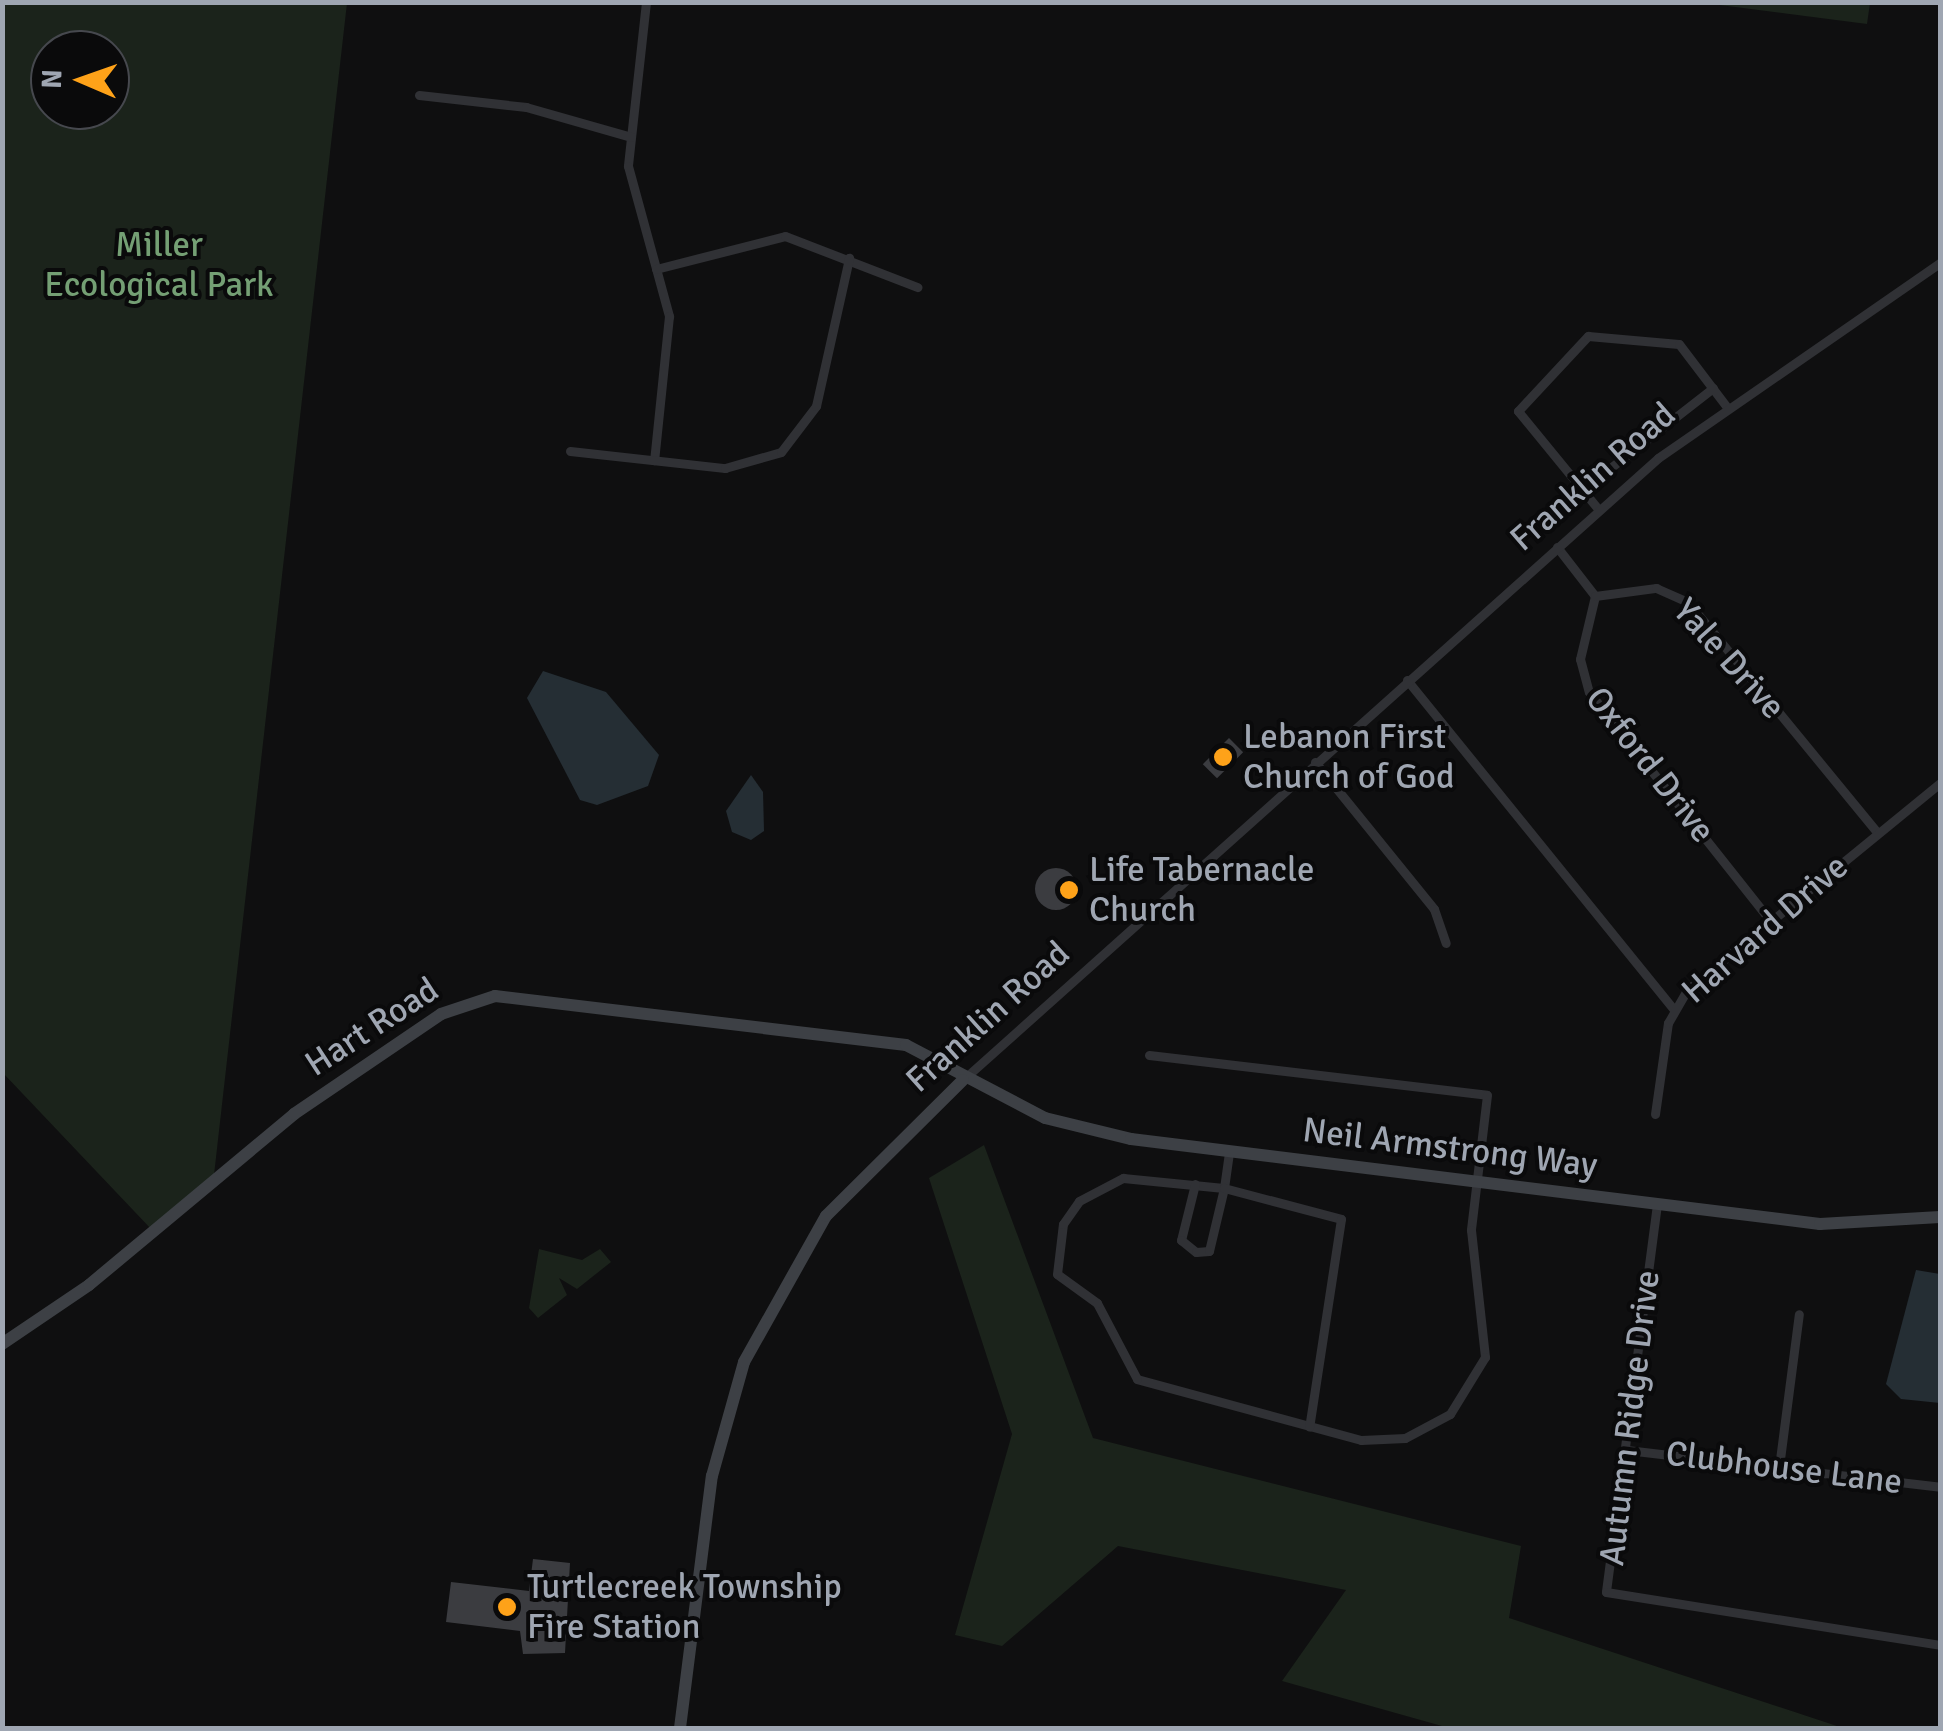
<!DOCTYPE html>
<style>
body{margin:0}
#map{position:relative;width:1943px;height:1731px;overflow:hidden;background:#0f0f10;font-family:Signika,sans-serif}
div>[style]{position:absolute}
.green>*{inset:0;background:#1b231b}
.water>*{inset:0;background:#252e34}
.building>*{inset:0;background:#3b3c40;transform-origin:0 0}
.round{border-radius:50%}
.street>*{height:9px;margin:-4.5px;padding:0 4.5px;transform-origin:4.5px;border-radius:4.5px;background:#303135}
.secondary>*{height:12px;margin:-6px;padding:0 6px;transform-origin:6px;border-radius:6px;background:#3d4045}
.dots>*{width:28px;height:28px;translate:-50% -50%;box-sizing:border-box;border:5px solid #0a0a0b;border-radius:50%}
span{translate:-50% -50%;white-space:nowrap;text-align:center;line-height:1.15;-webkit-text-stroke:8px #0a0a0b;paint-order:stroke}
.park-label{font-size:35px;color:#749f74}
.street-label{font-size:35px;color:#9fa6b2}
.poi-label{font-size:35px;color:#9fa6b2}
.left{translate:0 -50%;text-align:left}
.frame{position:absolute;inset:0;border:5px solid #9fa6b2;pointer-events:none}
.north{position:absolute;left:30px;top:30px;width:100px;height:100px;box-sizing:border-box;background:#0a0a0b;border:2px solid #46484e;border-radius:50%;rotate:272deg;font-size:28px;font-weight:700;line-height:40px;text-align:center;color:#9fa6b2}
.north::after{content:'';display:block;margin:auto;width:35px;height:45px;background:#fea219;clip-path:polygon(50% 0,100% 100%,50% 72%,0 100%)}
</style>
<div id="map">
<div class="green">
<i style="clip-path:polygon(evenodd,3px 3px,347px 3px,214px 1175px,152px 1230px,3px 1073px,3px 3px,50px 50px,110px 50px,110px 110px,50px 110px,50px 50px)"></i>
<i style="clip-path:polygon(1704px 3px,1870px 3px,1867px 24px)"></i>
<i style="clip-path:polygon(984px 1145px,1093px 1438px,1521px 1546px,1509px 1618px,1843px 1728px,1449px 1728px,1282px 1681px,1346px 1590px,1118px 1546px,1002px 1646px,955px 1635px,1012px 1434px,929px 1178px)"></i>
<i style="clip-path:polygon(539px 1249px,582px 1260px,600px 1249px,611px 1262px,577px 1289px,559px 1278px,567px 1295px,538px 1318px,529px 1308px)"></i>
</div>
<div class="water">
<i style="clip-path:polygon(543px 671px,606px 692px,659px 755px,648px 786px,597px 805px,580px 800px,527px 698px)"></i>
<i style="clip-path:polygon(751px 775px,763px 792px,764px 831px,751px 840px,732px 832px,726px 811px)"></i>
<i style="clip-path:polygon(1916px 1270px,1940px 1274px,1940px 1403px,1901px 1399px,1886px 1384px)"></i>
</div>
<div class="building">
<i style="left:1229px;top:738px;width:20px;height:37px;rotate:45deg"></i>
<i class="round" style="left:1035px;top:868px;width:42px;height:42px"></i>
<i style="clip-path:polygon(533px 1559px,570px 1563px,565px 1653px,523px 1654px,520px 1631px,446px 1622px,451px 1582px,529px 1591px)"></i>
</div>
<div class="street">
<i style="left:646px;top:2px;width:165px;rotate:96.3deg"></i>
<i style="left:628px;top:166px;width:156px;rotate:74.7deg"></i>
<i style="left:669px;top:316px;width:145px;rotate:95.9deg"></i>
<i style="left:419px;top:95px;width:108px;rotate:6.4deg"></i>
<i style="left:526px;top:107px;width:109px;rotate:15.9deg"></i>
<i style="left:656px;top:269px;width:133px;rotate:-14.3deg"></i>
<i style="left:785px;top:236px;width:142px;rotate:21.1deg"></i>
<i style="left:570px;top:451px;width:156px;rotate:6.3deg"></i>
<i style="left:725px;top:468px;width:58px;rotate:-15.9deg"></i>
<i style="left:781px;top:452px;width:58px;rotate:-52.7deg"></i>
<i style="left:816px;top:406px;width:152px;rotate:-77.4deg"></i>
<i style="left:1582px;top:490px;width:166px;rotate:-37.9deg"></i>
<i style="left:1599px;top:510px;width:128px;rotate:-129.3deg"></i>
<i style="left:1518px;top:411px;width:103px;rotate:-47deg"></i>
<i style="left:1588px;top:336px;width:91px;rotate:5deg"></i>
<i style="left:1679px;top:344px;width:78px;rotate:52.8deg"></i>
<i style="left:1557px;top:547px;width:62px;rotate:52.2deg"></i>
<i style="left:1595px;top:596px;width:65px;rotate:103.4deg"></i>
<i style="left:1580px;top:659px;width:34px;rotate:75deg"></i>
<i style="left:1589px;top:692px;width:291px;rotate:51.6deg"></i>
<i style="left:1595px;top:596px;width:62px;rotate:-7.5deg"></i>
<i style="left:1656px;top:588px;width:35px;rotate:24deg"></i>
<i style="left:1688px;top:602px;width:299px;rotate:50.6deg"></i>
<i style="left:1407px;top:680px;width:424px;rotate:51deg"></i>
<i style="left:1315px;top:762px;width:189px;rotate:51deg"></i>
<i style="left:1434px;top:909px;width:36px;rotate:71deg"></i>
<i style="left:1149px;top:1055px;width:340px;rotate:6.7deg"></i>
<i style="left:1487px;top:1095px;width:136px;rotate:96.8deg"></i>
<i style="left:1471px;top:1230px;width:128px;rotate:83.7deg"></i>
<i style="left:1485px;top:1357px;width:67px;rotate:121.6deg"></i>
<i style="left:1450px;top:1414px;width:51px;rotate:151.9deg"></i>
<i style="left:1405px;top:1438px;width:44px;rotate:177.4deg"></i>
<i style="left:1361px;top:1440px;width:232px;rotate:-164.8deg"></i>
<i style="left:1137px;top:1379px;width:86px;rotate:-117.8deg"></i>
<i style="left:1097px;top:1303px;width:49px;rotate:-144.1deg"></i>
<i style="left:1057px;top:1274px;width:50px;rotate:-83.2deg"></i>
<i style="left:1063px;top:1224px;width:28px;rotate:-55deg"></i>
<i style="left:1079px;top:1201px;width:50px;rotate:-27.6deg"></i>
<i style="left:1123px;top:1178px;width:101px;rotate:5.7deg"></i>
<i style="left:1224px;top:1188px;width:37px;rotate:-82deg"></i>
<i style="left:966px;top:1077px;width:928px;rotate:-41.81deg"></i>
<i style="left:1658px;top:458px;width:343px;rotate:-34.7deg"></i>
<i style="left:1655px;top:1114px;width:92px;rotate:-81.9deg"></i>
<i style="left:1668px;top:1023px;width:38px;rotate:-60deg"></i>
<i style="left:1687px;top:990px;width:327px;rotate:-39.3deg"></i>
<i style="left:1195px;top:1184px;width:58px;rotate:104deg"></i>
<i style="left:1181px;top:1240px;width:19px;rotate:39deg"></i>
<i style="left:1196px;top:1252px;width:13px;rotate:-4deg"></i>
<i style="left:1209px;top:1251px;width:65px;rotate:-76.6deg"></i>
<i style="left:1224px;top:1188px;width:121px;rotate:14.8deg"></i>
<i style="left:1341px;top:1219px;width:210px;rotate:98.7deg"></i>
<i style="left:1657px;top:1204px;width:391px;rotate:97.5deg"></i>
<i style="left:1606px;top:1592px;width:338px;rotate:9deg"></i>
<i style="left:1627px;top:1450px;width:315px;rotate:6.7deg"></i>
<i style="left:1779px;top:1467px;width:154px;rotate:-82.6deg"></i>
</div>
<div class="secondary">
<i style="left:2px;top:1344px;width:105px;rotate:-34.1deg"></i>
<i style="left:89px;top:1285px;width:267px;rotate:-39.8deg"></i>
<i style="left:294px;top:1114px;width:178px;rotate:-34.2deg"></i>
<i style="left:441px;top:1014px;width:57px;rotate:-18.4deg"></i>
<i style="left:495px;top:996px;width:414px;rotate:6.8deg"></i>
<i style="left:906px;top:1045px;width:157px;rotate:27.7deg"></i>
<i style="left:1045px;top:1118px;width:89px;rotate:13.7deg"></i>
<i style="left:1131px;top:1139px;width:694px;rotate:7.03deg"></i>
<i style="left:1820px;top:1224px;width:120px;rotate:-3.3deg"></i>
<i style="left:680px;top:1728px;width:254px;rotate:-82.8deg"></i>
<i style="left:712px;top:1476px;width:118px;rotate:-74.3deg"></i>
<i style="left:744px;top:1362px;width:167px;rotate:-60.7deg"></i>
<i style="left:826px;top:1216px;width:193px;rotate:-44.8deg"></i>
</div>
<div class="dots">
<i style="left:1223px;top:757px;background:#fea219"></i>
<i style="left:1069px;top:890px;background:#fea219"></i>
<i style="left:507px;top:1607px;background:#fea219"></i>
</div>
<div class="park-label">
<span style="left:159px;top:265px">Miller<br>Ecological Park</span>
</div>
<div class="street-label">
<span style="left:1593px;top:477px;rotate:-41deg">Franklin Road</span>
<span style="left:1729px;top:659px;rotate:48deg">Yale Drive</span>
<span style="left:1650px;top:765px;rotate:52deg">Oxford Drive</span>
<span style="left:1765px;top:929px;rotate:-41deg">Harvard Drive</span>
<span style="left:988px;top:1017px;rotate:-42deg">Franklin Road</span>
<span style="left:372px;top:1027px;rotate:-33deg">Hart Road</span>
<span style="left:1450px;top:1148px;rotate:7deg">Neil Armstrong Way</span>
<span style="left:1630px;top:1418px;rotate:-83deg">Autumn Ridge Drive</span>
<span style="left:1784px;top:1468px;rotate:7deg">Clubhouse Lane</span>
</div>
<div class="poi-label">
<span class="left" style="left:1243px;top:757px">Lebanon First<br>Church of God</span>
<span class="left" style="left:1089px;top:890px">Life Tabernacle<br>Church</span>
<span class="left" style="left:527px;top:1607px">Turtlecreek Township<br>Fire Station</span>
</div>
<div class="frame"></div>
<div class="north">N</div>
</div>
